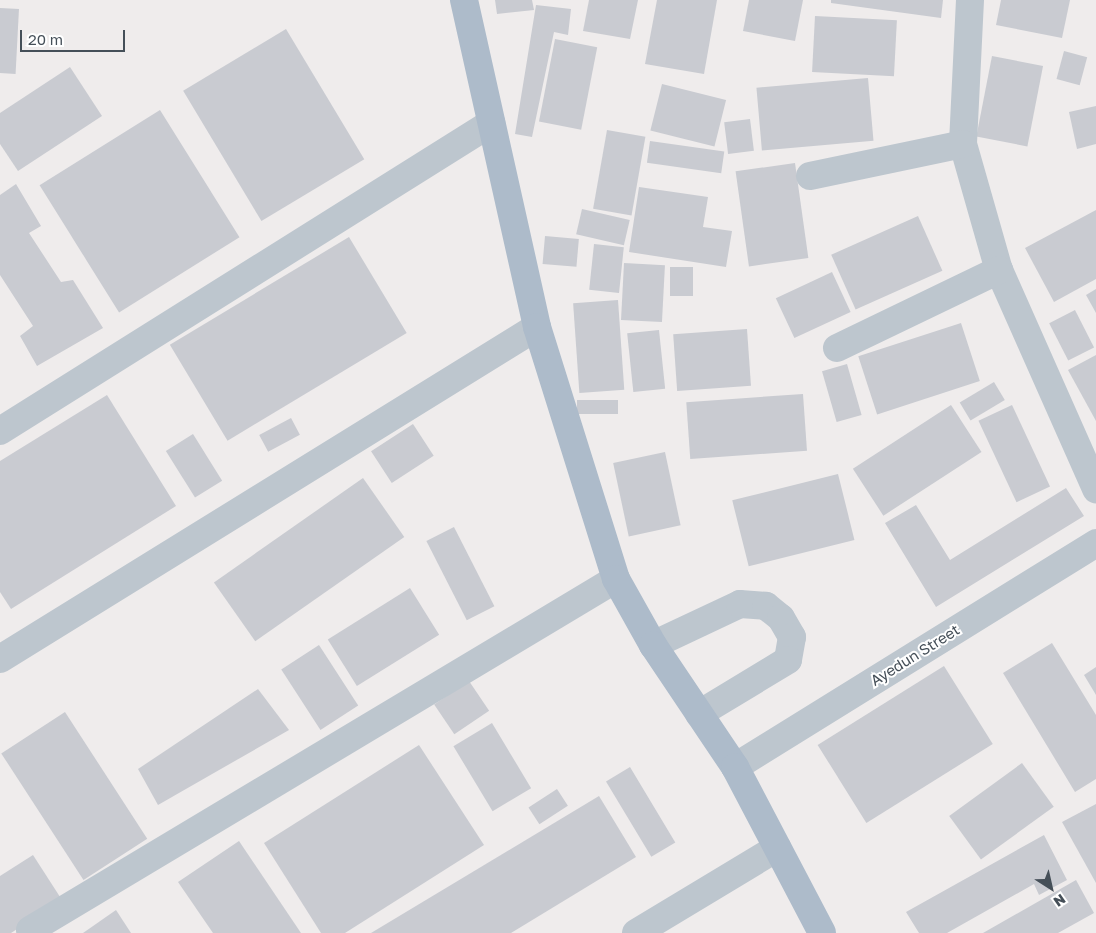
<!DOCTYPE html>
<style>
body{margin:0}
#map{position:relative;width:1096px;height:933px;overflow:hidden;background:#efecec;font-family:"Golos Text",sans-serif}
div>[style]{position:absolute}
.building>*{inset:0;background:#c9cbd1;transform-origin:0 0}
.minor>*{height:28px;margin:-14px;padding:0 14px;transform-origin:14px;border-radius:14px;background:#bdc6ce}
.major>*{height:28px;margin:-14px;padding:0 14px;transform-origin:14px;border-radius:14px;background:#adbbca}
span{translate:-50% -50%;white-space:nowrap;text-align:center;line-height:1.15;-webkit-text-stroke:4px #fff;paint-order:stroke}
.street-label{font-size:15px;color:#454f58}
.north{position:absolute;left:1026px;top:863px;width:50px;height:50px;-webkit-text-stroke:4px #fff;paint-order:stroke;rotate:145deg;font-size:14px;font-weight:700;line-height:20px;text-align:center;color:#454f58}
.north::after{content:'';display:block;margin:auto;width:18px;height:22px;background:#454f58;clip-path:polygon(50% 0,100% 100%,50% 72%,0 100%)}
.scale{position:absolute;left:20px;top:30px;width:105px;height:22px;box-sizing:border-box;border:2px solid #454f58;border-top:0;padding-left:6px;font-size:15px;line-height:18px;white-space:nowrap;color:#454f58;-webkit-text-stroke:4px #fff;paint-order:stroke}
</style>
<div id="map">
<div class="building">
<i style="clip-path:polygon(495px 0,532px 0,534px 10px,497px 14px)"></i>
<i style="clip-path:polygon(589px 0,638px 0,630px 39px,583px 31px)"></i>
<i style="clip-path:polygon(657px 0,717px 0,704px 74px,645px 64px)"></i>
<i style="clip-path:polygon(749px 0,803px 0,795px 41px,743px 31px)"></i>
<i style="clip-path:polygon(831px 0,943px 0,941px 18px,831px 3px)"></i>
<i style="clip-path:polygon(1001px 0,1070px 0,1062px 38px,996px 25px)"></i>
<i style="clip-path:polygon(536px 5px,571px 9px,568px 35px,554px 32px,532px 137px,515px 134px)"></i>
<i style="left:0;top:8px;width:19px;height:65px;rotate:3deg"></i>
<i style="left:815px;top:16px;width:82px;height:56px;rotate:3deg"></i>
<i style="left:286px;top:29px;width:152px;height:120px;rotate:59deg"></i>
<i style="left:555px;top:39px;width:43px;height:84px;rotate:11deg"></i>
<i style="left:1064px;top:51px;width:24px;height:29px;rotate:15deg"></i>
<i style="left:992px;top:56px;width:52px;height:82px;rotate:11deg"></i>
<i style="clip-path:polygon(70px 67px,102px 116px,18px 171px,0 144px,0 113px)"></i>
<i style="left:868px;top:78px;width:63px;height:112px;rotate:85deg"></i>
<i style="left:662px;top:84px;width:66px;height:48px;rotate:14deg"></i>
<i style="clip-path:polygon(1096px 106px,1096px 144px,1077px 149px,1069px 112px)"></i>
<i style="left:160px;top:110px;width:150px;height:142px;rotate:58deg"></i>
<i style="left:750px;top:119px;width:32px;height:26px;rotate:83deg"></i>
<i style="left:607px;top:130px;width:39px;height:80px;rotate:10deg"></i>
<i style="left:650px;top:141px;width:75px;height:22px;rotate:8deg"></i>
<i style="left:795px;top:163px;width:96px;height:60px;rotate:82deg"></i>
<i style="clip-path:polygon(16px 184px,41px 226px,29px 233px,61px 282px,73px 280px,103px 328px,37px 366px,20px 336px,33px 326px,0 275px,0 195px)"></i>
<i style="clip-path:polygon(639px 187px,708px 197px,703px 227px,732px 231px,726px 267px,629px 252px)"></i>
<i style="left:582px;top:209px;width:49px;height:26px;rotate:13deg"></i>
<i style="clip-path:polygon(1096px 210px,1096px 279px,1054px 302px,1025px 248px)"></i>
<i style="left:918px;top:216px;width:60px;height:95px;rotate:66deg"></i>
<i style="left:545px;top:236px;width:34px;height:28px;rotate:5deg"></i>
<i style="left:349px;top:237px;width:112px;height:209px;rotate:59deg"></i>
<i style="left:594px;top:244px;width:30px;height:46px;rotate:6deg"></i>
<i style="left:624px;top:263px;width:41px;height:57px;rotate:3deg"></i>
<i style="left:670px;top:267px;width:23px;height:29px"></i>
<i style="left:832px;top:272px;width:44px;height:62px;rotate:65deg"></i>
<i style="clip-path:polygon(1096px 289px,1096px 313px,1086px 295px)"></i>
<i style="left:618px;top:300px;width:90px;height:45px;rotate:86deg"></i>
<i style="left:1075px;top:310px;width:42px;height:29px;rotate:63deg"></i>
<i style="left:961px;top:323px;width:61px;height:108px;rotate:72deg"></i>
<i style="left:747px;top:329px;width:57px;height:74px;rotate:86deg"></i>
<i style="left:659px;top:330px;width:59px;height:32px;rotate:84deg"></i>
<i style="clip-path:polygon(1096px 355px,1096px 421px,1068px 370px)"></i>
<i style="left:847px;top:364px;width:53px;height:26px;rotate:74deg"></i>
<i style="left:994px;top:382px;width:21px;height:40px;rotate:59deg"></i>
<i style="left:803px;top:394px;width:57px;height:117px;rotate:86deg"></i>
<i style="clip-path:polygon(107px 395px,176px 506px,11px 609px,0 592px,0 461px)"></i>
<i style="left:618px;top:400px;width:14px;height:41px;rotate:90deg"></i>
<i style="left:951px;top:405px;width:56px;height:117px;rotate:57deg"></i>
<i style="left:1012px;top:405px;width:90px;height:37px;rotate:65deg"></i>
<i style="left:291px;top:418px;width:19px;height:36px;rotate:62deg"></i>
<i style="left:413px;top:424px;width:38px;height:50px;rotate:57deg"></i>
<i style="left:193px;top:434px;width:55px;height:32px;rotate:58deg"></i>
<i style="left:665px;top:452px;width:75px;height:53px;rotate:78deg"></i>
<i style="left:838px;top:474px;width:68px;height:109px;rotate:76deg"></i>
<i style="left:363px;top:478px;width:72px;height:182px;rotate:55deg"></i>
<i style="clip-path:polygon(1066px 488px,1084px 516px,936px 607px,885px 523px,916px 505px,950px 560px)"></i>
<i style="left:454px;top:527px;width:89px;height:31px;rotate:63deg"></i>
<i style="left:410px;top:588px;width:55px;height:97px;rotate:58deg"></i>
<i style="clip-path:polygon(1052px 643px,1096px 715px,1096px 779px,1075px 792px,1003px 673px)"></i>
<i style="left:319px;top:645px;width:72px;height:45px;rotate:57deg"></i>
<i style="left:944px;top:666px;width:92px;height:149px;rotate:58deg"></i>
<i style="clip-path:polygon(1096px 667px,1096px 695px,1084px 675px)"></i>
<i style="left:469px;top:681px;width:36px;height:42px;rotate:56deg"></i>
<i style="clip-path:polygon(258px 689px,289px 730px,158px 805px,138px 769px)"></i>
<i style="left:65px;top:712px;width:151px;height:76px;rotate:57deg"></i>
<i style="left:492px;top:723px;width:76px;height:45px;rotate:59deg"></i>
<i style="clip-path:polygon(419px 745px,484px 845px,345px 933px,321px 933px,264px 843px)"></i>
<i style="left:1022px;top:763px;width:54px;height:90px;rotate:54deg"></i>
<i style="left:630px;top:767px;width:88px;height:28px;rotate:59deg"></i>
<i style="left:557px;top:789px;width:20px;height:34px;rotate:57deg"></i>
<i style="clip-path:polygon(599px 796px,636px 857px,511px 933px,371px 933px)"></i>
<i style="clip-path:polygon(1096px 804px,1096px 883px,1062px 822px)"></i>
<i style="clip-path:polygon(1044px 835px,1067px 880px,1039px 895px,1034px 884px,947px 933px,919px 933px,906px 912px)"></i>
<i style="clip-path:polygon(239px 841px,301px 933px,213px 933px,178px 882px)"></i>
<i style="clip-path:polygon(33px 855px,62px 900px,11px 933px,0 933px,0 876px)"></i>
<i style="clip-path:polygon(1076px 880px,1094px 913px,1058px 933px,983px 933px)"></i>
<i style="clip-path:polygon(116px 910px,131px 933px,83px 933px)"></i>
</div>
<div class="minor">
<i style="left:970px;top:0;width:144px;rotate:92.8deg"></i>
<i style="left:963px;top:144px;width:131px;rotate:74.1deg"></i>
<i style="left:999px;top:270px;width:240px;rotate:66.1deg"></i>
<i style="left:810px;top:176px;width:156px;rotate:-11.8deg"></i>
<i style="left:837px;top:348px;width:180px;rotate:-25.7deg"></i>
<i style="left:0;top:431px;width:580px;rotate:-32.1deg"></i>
<i style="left:653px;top:645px;width:96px;rotate:-25.2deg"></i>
<i style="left:740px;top:604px;width:26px;rotate:4deg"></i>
<i style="left:766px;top:606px;width:19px;rotate:39deg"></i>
<i style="left:781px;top:618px;width:22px;rotate:60deg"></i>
<i style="left:792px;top:637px;width:23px;rotate:100deg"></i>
<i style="left:788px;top:660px;width:104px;rotate:148.8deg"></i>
<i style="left:0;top:659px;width:631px;rotate:-31.73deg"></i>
<i style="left:735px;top:767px;width:425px;rotate:-31.8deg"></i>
<i style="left:30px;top:930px;width:683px;rotate:-30.92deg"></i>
<i style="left:636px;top:933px;width:165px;rotate:-31.1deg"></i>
</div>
<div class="major">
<i style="left:464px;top:0;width:335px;rotate:77.4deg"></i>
<i style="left:537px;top:327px;width:264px;rotate:72.6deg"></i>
<i style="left:616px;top:579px;width:76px;rotate:60.7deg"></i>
<i style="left:653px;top:645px;width:147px;rotate:56.1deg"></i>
<i style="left:735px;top:767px;width:187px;rotate:62.3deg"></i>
</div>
<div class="street-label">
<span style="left:915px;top:655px;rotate:-32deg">Ayedun Street</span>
</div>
<div class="north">N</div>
<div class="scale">20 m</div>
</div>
